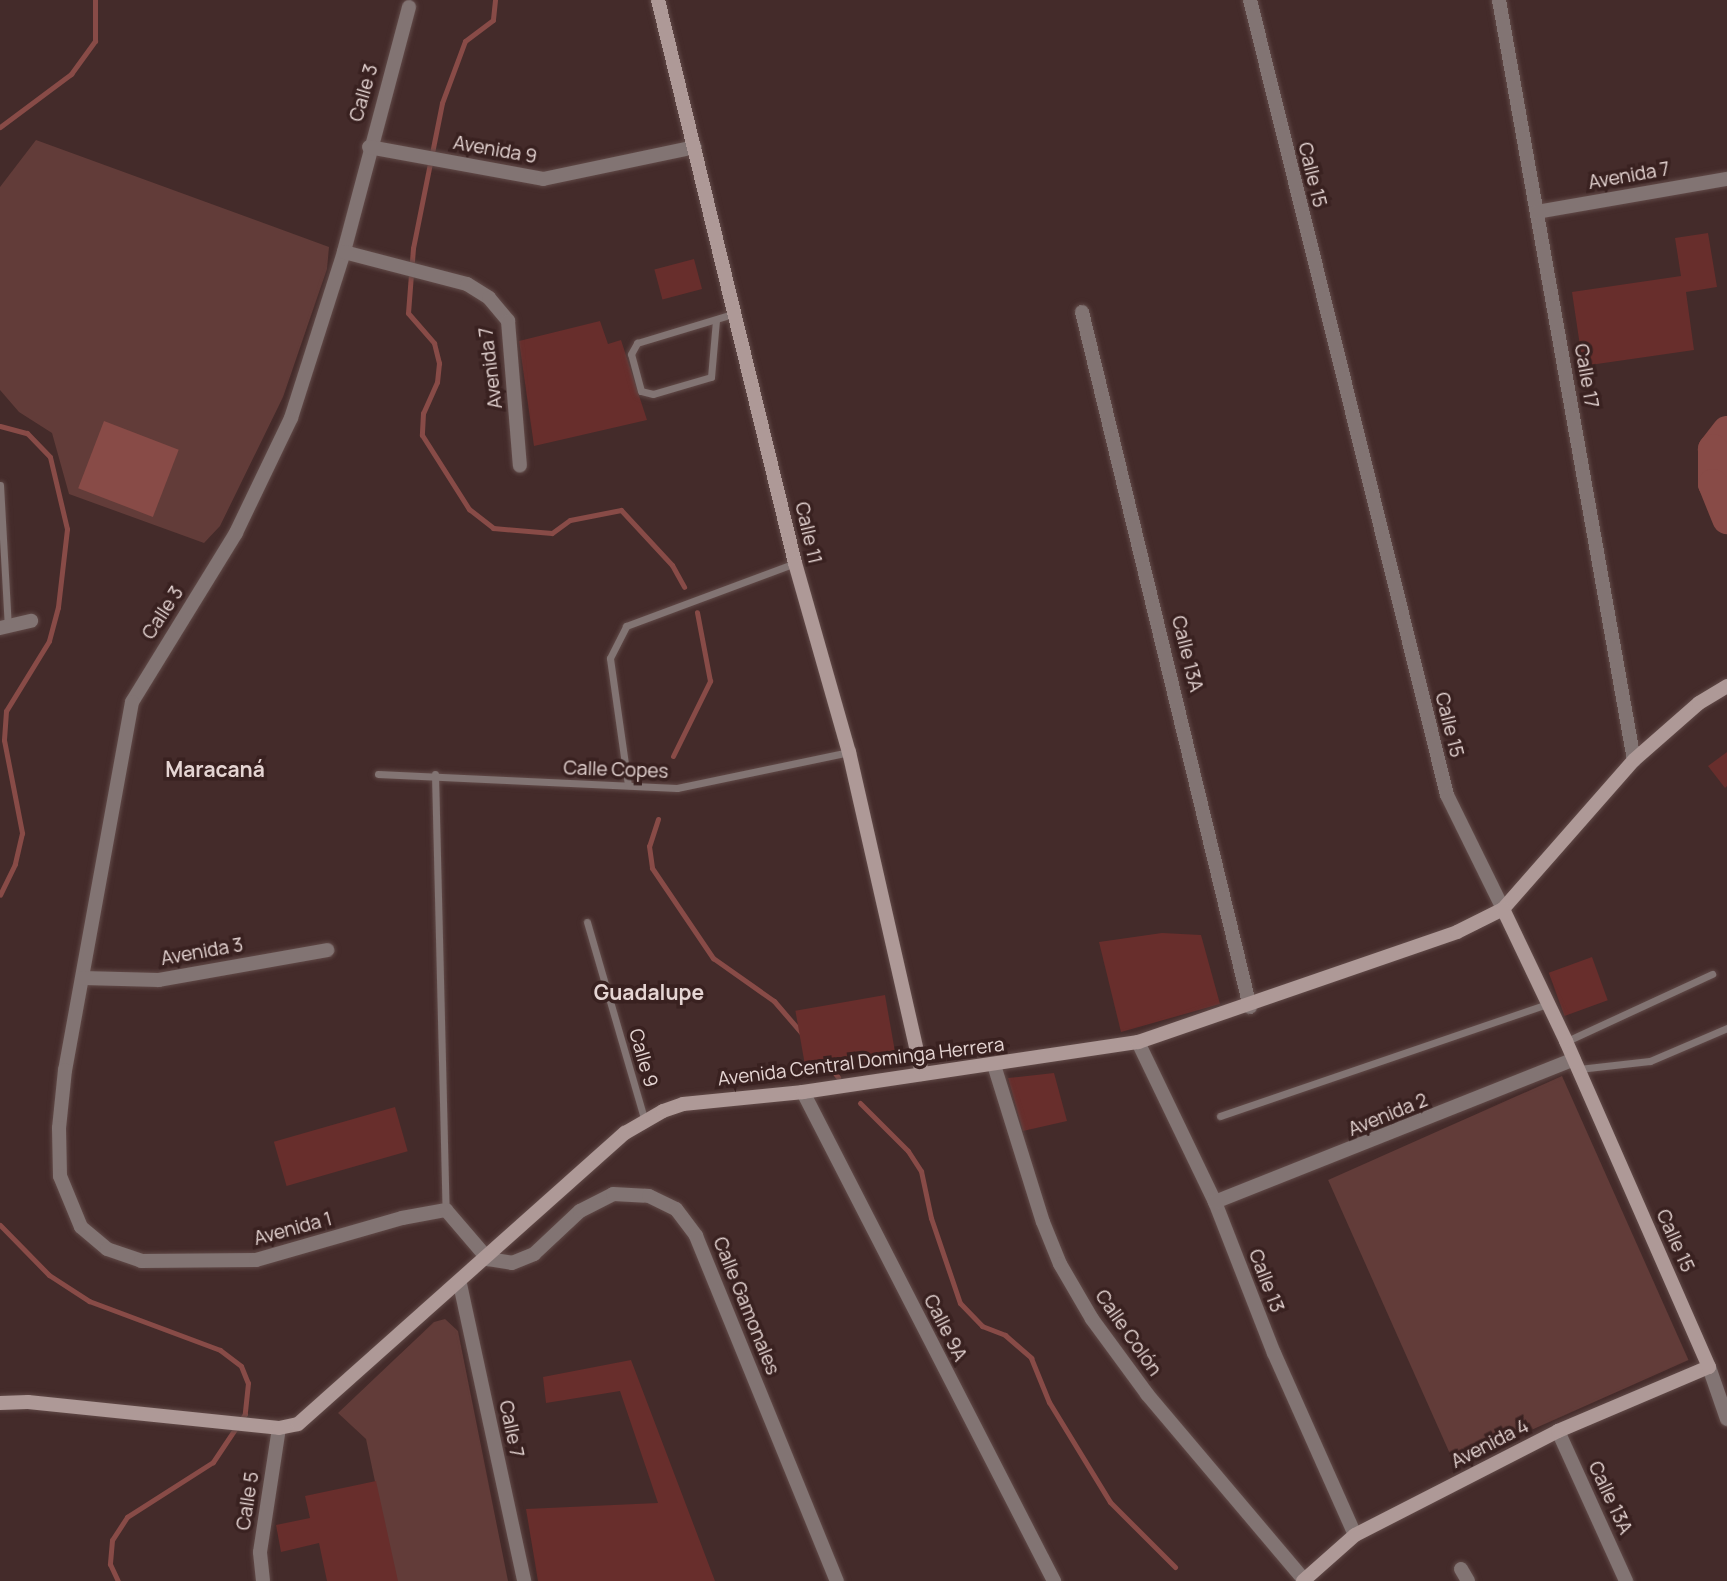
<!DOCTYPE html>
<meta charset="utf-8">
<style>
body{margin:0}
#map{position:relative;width:1727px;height:1581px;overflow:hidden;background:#442b2a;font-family:Manrope,sans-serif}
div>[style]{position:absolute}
.green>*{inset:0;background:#623c39;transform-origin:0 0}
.water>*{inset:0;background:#884b47;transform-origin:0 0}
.stream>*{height:5px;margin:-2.5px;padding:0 2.5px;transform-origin:2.5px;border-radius:2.5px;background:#884b47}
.river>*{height:30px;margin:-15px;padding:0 15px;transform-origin:15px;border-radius:15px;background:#884b47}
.building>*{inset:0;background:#682e2c;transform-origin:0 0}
.roads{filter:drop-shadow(0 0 2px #614a48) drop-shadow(0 0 2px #614a48)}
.lane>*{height:7px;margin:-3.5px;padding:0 3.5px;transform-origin:3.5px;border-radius:3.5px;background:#827473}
.street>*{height:14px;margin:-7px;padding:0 7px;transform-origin:7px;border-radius:7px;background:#827473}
.secondary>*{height:14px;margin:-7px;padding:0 7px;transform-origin:7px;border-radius:7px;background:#ae9997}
span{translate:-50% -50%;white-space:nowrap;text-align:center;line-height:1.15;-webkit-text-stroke:7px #392120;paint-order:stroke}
.street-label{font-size:19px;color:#e5d5d3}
.neighbourhood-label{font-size:21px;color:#e5d5d3;font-weight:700}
</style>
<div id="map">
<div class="green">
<i style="clip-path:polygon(36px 140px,329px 247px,327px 269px,283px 397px,220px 526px,204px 543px,69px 494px,52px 433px,19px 412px,0 390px,0 187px)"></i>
<i style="left:1562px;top:1076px;width:311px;height:256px;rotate:66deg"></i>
<i style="clip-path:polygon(445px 1319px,458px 1331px,508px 1581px,396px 1581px,366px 1439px,338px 1413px,434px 1322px)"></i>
</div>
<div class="water">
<i style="left:104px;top:421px;width:80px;height:72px;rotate:21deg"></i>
</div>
<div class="stream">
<i style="left:495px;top:0;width:20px;rotate:96deg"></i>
<i style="left:493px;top:20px;width:35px;rotate:143deg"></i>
<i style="left:465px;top:41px;width:66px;rotate:110.4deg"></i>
<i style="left:442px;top:103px;width:148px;rotate:101.3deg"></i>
<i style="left:413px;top:248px;width:65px;rotate:94.4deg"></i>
<i style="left:408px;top:313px;width:40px;rotate:49deg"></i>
<i style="left:434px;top:343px;width:21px;rotate:76deg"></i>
<i style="left:439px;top:363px;width:19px;rotate:96deg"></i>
<i style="left:437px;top:382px;width:34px;rotate:114deg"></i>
<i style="left:423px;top:413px;width:22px;rotate:93deg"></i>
<i style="left:422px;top:435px;width:88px;rotate:57.6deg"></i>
<i style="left:469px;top:509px;width:31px;rotate:38deg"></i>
<i style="left:493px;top:528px;width:59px;rotate:4.8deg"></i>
<i style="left:552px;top:533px;width:22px;rotate:-36deg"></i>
<i style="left:570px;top:520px;width:52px;rotate:-11.1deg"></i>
<i style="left:621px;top:510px;width:75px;rotate:47.2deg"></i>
<i style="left:672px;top:565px;width:25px;rotate:61deg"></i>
<i style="left:0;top:127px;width:89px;rotate:-36.7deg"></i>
<i style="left:71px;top:74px;width:41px;rotate:-54deg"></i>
<i style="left:95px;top:41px;width:41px;rotate:-90deg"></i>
<i style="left:0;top:426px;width:28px;rotate:15deg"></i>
<i style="left:27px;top:433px;width:33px;rotate:46deg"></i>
<i style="left:50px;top:457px;width:74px;rotate:76.7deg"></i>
<i style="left:67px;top:529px;width:79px;rotate:96.6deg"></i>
<i style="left:58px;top:607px;width:35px;rotate:105deg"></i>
<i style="left:49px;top:641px;width:82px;rotate:121.6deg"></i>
<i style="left:6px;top:711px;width:29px;rotate:94deg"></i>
<i style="left:4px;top:740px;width:95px;rotate:79deg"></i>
<i style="left:22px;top:833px;width:32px;rotate:103deg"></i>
<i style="left:15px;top:864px;width:34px;rotate:116deg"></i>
<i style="left:673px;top:756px;width:84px;rotate:-63.7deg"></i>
<i style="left:710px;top:681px;width:70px;rotate:-100.7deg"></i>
<i style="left:658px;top:819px;width:28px;rotate:108deg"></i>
<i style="left:649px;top:846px;width:22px;rotate:82deg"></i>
<i style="left:652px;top:868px;width:109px;rotate:55.9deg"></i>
<i style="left:713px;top:958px;width:75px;rotate:35.2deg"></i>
<i style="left:774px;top:1001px;width:48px;rotate:49.3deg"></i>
<i style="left:827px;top:1063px;width:18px;rotate:52deg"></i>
<i style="left:860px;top:1103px;width:68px;rotate:45deg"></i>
<i style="left:908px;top:1151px;width:24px;rotate:57deg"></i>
<i style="left:921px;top:1171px;width:48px;rotate:78deg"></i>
<i style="left:931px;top:1218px;width:90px;rotate:71.2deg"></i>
<i style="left:960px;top:1303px;width:32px;rotate:46deg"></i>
<i style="left:982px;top:1326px;width:25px;rotate:21deg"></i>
<i style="left:1005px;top:1335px;width:35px;rotate:41deg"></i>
<i style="left:1031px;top:1358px;width:48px;rotate:67.8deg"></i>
<i style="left:1049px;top:1402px;width:117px;rotate:58.6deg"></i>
<i style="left:1110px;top:1502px;width:92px;rotate:45deg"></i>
<i style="left:0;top:1225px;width:70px;rotate:45.6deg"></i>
<i style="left:49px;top:1275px;width:48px;rotate:33deg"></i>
<i style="left:89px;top:1301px;width:140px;rotate:20.5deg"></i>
<i style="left:220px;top:1350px;width:26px;rotate:37deg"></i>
<i style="left:241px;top:1366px;width:18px;rotate:68deg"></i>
<i style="left:248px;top:1383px;width:31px;rotate:96deg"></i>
<i style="left:245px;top:1414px;width:58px;rotate:123.7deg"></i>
<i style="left:213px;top:1462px;width:102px;rotate:147.4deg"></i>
<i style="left:127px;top:1517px;width:27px;rotate:123deg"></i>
<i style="left:112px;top:1540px;width:24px;rotate:95deg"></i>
<i style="left:110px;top:1564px;width:19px;rotate:65deg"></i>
</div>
<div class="river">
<i style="left:1727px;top:431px;width:23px;rotate:128deg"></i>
<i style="left:1713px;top:449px;width:35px;rotate:90deg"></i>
<i style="left:1713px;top:484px;width:38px;rotate:68deg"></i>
</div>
<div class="building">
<i style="clip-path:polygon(1708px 233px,1717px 287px,1686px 292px,1694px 350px,1583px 366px,1572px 292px,1681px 276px,1675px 238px)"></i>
<i style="left:694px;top:259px;width:31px;height:41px;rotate:75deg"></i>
<i style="clip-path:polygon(600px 321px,608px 344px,621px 340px,647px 420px,534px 446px,519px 341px)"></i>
<i style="clip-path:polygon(1727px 752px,1727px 786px,1725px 788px,1708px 766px)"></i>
<i style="clip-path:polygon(1162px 933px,1201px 935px,1220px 1004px,1121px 1032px,1099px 942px)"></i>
<i style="left:1592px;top:957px;width:46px;height:46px;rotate:70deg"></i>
<i style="left:885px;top:995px;width:63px;height:91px;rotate:80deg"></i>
<i style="clip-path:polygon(1054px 1073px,1067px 1121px,1023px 1131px,1008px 1078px)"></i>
<i style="left:395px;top:1107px;width:46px;height:126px;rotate:74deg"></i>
<i style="clip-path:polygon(631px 1360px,715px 1581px,538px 1581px,526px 1509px,658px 1503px,620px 1391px,546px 1403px,543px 1377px)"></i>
<i style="clip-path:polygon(376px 1481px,398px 1581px,327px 1581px,319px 1543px,281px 1552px,276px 1525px,310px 1518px,305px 1496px)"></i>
</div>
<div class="roads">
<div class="lane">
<i style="left:716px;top:320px;width:57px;rotate:95deg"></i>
<i style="left:711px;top:377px;width:60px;rotate:163.7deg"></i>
<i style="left:653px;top:394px;width:12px;rotate:-166deg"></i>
<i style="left:641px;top:391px;width:38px;rotate:-105deg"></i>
<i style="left:631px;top:354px;width:13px;rotate:-61deg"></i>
<i style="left:637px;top:343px;width:103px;rotate:-16.9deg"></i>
<i style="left:0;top:485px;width:141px;rotate:86.8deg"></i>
<i style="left:378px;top:774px;width:299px;rotate:2.7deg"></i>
<i style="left:677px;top:788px;width:176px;rotate:-11.8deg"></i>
<i style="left:435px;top:774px;width:436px;rotate:88.6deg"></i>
<i style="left:628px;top:785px;width:128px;rotate:-98.1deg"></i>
<i style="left:610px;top:658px;width:36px;rotate:-63deg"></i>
<i style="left:626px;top:626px;width:180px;rotate:-20.4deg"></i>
<i style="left:587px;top:922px;width:207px;rotate:73.8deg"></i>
<i style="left:1567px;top:1041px;width:160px;rotate:-24.8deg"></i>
<i style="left:1579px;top:1069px;width:71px;rotate:-6.4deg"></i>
<i style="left:1650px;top:1061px;width:84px;rotate:-23.2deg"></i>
<i style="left:1220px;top:1116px;width:347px;rotate:-18.9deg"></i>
</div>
<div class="street">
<i style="left:1250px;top:0;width:819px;rotate:76.08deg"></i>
<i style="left:1447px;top:795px;width:127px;rotate:63.8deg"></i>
<i style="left:1499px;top:0;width:772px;rotate:79.93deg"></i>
<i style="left:409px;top:7px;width:253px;rotate:104.9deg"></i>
<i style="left:344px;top:252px;width:174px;rotate:107.7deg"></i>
<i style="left:291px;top:418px;width:127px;rotate:115.6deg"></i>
<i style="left:236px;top:533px;width:198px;rotate:121.6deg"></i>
<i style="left:132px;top:702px;width:374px;rotate:100.3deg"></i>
<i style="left:65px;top:1070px;width:58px;rotate:95.9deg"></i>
<i style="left:59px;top:1128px;width:48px;rotate:88.8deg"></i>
<i style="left:60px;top:1176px;width:55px;rotate:67.6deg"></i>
<i style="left:81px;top:1227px;width:34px;rotate:40deg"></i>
<i style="left:107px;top:1249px;width:36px;rotate:19deg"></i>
<i style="left:141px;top:1261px;width:115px;rotate:-0.5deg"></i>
<i style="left:256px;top:1260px;width:152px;rotate:-16deg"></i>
<i style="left:402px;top:1218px;width:45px;rotate:-10.3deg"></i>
<i style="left:446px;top:1210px;width:65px;rotate:49.4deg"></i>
<i style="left:488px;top:1259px;width:24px;rotate:9deg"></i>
<i style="left:512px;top:1263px;width:24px;rotate:-22deg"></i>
<i style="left:534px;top:1254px;width:63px;rotate:-43.1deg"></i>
<i style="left:580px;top:1211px;width:37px;rotate:-27deg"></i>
<i style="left:613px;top:1194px;width:36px;rotate:3deg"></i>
<i style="left:649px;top:1196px;width:30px;rotate:26deg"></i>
<i style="left:676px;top:1209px;width:34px;rotate:53deg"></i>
<i style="left:696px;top:1236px;width:373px;rotate:67.8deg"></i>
<i style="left:369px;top:147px;width:177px;rotate:10.4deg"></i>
<i style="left:543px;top:179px;width:155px;rotate:-11.9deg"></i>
<i style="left:1537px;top:212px;width:193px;rotate:-9.9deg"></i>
<i style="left:344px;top:252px;width:127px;rotate:14.6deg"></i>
<i style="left:467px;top:284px;width:26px;rotate:32deg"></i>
<i style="left:489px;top:298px;width:30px;rotate:50deg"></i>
<i style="left:508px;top:321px;width:145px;rotate:85.3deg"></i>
<i style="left:1082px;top:312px;width:715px;rotate:76.41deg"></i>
<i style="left:0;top:628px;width:32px;rotate:-13deg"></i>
<i style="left:83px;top:978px;width:76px;rotate:1.5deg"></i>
<i style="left:159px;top:980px;width:171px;rotate:-10.1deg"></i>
<i style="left:1138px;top:1042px;width:178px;rotate:64.3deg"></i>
<i style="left:1215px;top:1202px;width:162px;rotate:68.7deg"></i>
<i style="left:1274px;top:1353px;width:199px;rotate:66deg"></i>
<i style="left:994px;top:1065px;width:164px;rotate:72.7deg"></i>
<i style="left:1043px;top:1222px;width:45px;rotate:68deg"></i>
<i style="left:1060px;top:1264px;width:64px;rotate:59.8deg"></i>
<i style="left:1092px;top:1319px;width:93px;rotate:53.7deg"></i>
<i style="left:1147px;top:1394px;width:245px;rotate:49.8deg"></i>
<i style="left:803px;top:1092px;width:550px;rotate:62.83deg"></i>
<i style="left:1215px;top:1202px;width:386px;rotate:-21.7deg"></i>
<i style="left:460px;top:1284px;width:304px;rotate:77.8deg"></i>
<i style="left:1709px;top:1367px;width:55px;rotate:70.9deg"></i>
<i style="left:1558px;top:1431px;width:165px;rotate:65.6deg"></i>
<i style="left:1461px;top:1569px;width:14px;rotate:60deg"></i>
<i style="left:263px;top:1581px;width:29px;rotate:-96deg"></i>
<i style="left:260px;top:1552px;width:125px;rotate:-81.3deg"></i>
</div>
<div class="secondary">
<i style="left:658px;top:0;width:579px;rotate:76.32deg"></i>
<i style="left:795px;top:563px;width:197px;rotate:74.1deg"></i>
<i style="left:849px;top:752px;width:330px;rotate:77.2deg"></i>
<i style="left:0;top:1403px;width:28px;rotate:-2deg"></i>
<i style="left:28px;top:1402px;width:252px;rotate:5.9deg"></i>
<i style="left:279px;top:1428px;width:19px;rotate:-12deg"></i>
<i style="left:298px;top:1424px;width:438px;rotate:-41.7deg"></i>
<i style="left:625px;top:1133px;width:44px;rotate:-30.1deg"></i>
<i style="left:663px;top:1111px;width:21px;rotate:-19deg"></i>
<i style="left:683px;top:1104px;width:121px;rotate:-5.7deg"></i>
<i style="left:803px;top:1092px;width:339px;rotate:-8.5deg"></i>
<i style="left:1138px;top:1042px;width:337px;rotate:-19deg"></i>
<i style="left:1457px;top:932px;width:51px;rotate:-26.6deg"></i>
<i style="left:1503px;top:909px;width:198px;rotate:-48.7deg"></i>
<i style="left:1634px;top:760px;width:86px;rotate:-41.2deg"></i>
<i style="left:1699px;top:703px;width:33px;rotate:-31deg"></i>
<i style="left:1303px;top:1581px;width:69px;rotate:-41.5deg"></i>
<i style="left:1355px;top:1535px;width:228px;rotate:-27.1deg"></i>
<i style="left:1558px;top:1431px;width:164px;rotate:-23deg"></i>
<i style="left:1709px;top:1367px;width:356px;rotate:-113.7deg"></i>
<i style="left:1566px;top:1041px;width:146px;rotate:-115.5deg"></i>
</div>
</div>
<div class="street-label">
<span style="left:364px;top:93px;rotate:-74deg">Calle 3</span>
<span style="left:495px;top:150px;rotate:10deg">Avenida 9</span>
<span style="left:1312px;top:175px;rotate:76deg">Calle 15</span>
<span style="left:1629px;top:176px;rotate:-10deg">Avenida 7</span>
<span style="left:491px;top:368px;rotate:-97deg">Avenida 7</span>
<span style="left:1586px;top:376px;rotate:80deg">Calle 17</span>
<span style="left:808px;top:533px;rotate:77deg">Calle 11</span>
<span style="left:163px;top:613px;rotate:-57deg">Calle 3</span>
<span style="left:1187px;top:654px;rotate:76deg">Calle 13A</span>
<span style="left:1449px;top:725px;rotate:76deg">Calle 15</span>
<span style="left:616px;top:770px;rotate:2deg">Calle Copes</span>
<span style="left:202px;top:952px;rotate:-10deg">Avenida 3</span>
<span style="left:643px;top:1058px;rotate:74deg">Calle 9</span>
<span style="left:861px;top:1062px;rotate:-7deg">Avenida Central Dominga Herrera</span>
<span style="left:1388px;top:1115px;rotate:-22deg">Avenida 2</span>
<span style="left:293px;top:1229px;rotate:-15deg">Avenida 1</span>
<span style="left:1675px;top:1241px;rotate:66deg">Calle 15</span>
<span style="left:1266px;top:1281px;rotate:69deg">Calle 13</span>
<span style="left:746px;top:1306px;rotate:68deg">Calle Gamonales</span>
<span style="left:945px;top:1328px;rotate:63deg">Calle 9A</span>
<span style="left:1128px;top:1333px;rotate:55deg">Calle Colón</span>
<span style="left:511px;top:1429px;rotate:78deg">Calle 7</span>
<span style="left:1490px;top:1444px;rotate:-27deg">Avenida 4</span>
<span style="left:1610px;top:1498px;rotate:65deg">Calle 13A</span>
<span style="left:248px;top:1501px;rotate:-81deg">Calle 5</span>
</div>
<div class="neighbourhood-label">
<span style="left:215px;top:769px">Maracaná</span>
<span style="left:649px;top:992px">Guadalupe</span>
</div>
</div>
